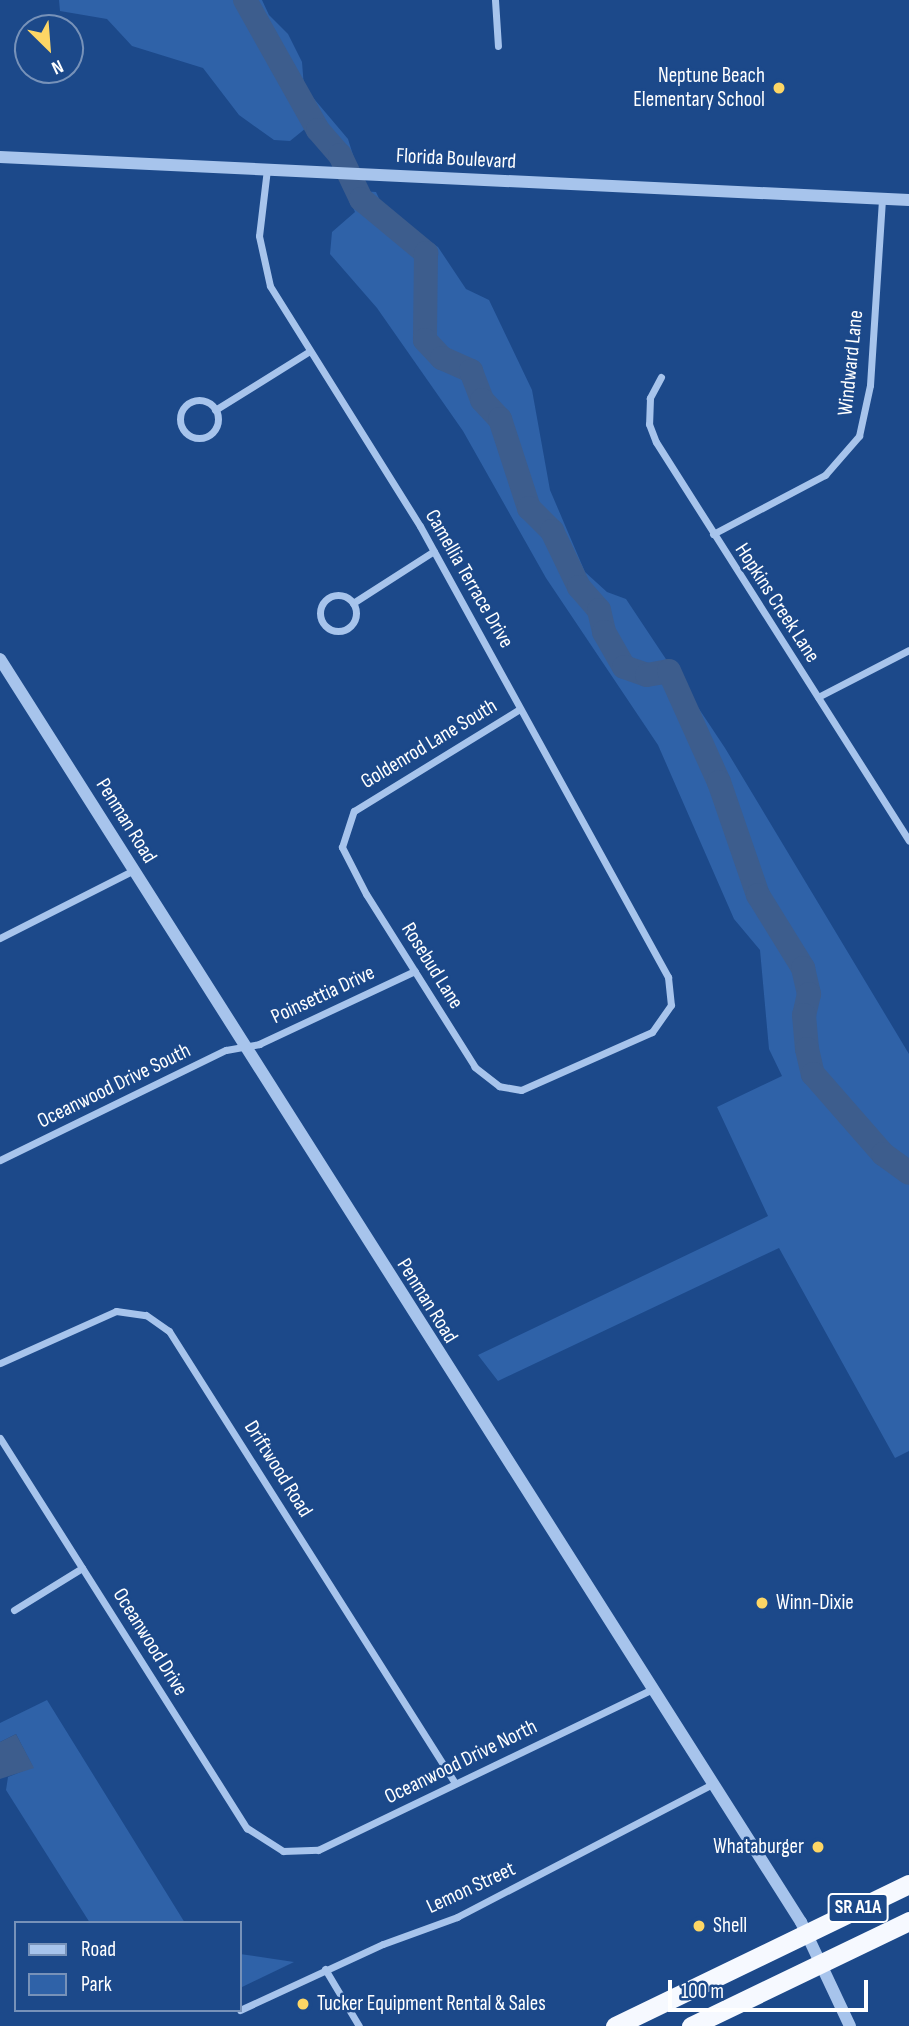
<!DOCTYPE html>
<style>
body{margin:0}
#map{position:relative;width:909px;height:2026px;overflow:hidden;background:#1c498a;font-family:"Sofia Sans Condensed",sans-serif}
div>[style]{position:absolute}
.green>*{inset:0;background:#2f62a8}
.water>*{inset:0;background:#3d5d8d}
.river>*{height:24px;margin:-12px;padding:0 12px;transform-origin:12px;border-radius:12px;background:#3d5d8d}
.minor>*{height:7px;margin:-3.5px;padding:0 3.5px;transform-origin:3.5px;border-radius:3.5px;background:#a7c4ec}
.minor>.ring{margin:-3.5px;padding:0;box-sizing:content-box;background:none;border:7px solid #a7c4ec;border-radius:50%}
.tertiary>*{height:12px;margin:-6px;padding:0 6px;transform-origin:6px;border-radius:6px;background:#a7c4ec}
.trunk>*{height:19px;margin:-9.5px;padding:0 9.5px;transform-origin:9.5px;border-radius:9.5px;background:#f6f9ff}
.dots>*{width:19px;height:19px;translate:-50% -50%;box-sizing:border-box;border:4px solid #1c498a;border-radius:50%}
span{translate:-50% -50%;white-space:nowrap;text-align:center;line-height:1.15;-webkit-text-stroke:5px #1c498a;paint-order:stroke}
.shield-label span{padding:2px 5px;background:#1c498a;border:2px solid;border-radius:5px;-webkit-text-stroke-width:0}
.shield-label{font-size:19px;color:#fff;font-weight:700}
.poi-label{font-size:21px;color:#fff}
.right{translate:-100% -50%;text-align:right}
.left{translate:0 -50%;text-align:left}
.street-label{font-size:21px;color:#fff}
.legend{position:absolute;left:14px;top:1921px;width:228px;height:91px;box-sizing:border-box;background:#1c498a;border:2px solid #7792b9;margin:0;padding:9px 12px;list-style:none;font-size:21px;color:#fff}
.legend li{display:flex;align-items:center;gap:14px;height:35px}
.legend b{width:35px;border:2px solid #7792b9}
.north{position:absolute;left:14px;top:14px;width:70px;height:70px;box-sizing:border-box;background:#1c498a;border:2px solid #7792b9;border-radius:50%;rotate:155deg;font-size:19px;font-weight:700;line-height:28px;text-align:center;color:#fff}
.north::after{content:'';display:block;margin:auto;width:24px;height:32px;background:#fdd665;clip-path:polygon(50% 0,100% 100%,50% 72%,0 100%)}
.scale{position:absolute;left:668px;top:1980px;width:200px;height:32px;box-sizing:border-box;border:4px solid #fff;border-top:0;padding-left:9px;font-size:21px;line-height:24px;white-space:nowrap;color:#fff;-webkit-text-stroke:5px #1c498a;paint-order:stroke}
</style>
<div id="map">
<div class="green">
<i style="clip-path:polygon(59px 0,262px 0,269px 15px,288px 34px,302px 62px,304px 87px,348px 139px,354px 158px,327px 156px,306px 128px,290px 141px,274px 140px,239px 115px,203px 68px,132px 46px,107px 19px,60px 11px)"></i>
<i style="clip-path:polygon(345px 190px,376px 192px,385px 211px,438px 247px,466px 289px,489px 300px,532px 390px,550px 490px,585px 572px,607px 592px,626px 599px,725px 748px,909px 1054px,909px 1451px,895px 1458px,779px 1248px,498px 1381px,478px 1355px,768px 1216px,717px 1107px,782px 1076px,769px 1049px,760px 950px,734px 919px,658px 745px,546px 578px,463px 431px,377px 308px,330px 254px,332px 232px,355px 212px)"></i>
<i style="clip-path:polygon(47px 1700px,185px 1923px,90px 1923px,6px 1790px,8px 1777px,33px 1767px,16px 1734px,0 1742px,0 1723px)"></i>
<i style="clip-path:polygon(240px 1954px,294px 1962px,240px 1988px)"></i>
</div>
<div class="water">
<i style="clip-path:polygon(16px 1734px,34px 1768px,0 1779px,0 1742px)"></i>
</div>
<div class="river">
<i style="left:245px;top:0;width:149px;rotate:60.7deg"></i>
<i style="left:318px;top:130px;width:33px;rotate:49deg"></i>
<i style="left:340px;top:155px;width:49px;rotate:64.5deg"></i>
<i style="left:361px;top:199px;width:85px;rotate:39.7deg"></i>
<i style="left:426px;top:253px;width:87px;rotate:90.7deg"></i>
<i style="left:425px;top:340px;width:25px;rotate:47deg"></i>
<i style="left:442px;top:358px;width:32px;rotate:24deg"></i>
<i style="left:471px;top:371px;width:31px;rotate:69deg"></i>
<i style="left:482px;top:400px;width:26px;rotate:47deg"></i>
<i style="left:500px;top:419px;width:94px;rotate:72deg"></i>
<i style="left:529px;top:508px;width:33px;rotate:45deg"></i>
<i style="left:552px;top:531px;width:62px;rotate:64.3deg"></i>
<i style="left:579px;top:587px;width:30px;rotate:49deg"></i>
<i style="left:599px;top:610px;width:23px;rotate:77deg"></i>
<i style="left:604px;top:632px;width:40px;rotate:60.3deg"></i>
<i style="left:624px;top:667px;width:24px;rotate:19deg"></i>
<i style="left:647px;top:675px;width:22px;rotate:-10deg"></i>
<i style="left:669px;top:671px;width:122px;rotate:65.8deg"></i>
<i style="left:719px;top:782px;width:120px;rotate:71deg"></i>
<i style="left:758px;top:895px;width:86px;rotate:58.3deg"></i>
<i style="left:803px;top:968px;width:27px;rotate:77deg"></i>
<i style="left:809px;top:994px;width:22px;rotate:103deg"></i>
<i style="left:804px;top:1015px;width:34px;rotate:85deg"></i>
<i style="left:807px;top:1049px;width:26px;rotate:77deg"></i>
<i style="left:813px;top:1074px;width:106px;rotate:48.8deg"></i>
<i style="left:883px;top:1154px;width:32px;rotate:36deg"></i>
</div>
<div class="minor">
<i style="left:495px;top:0;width:46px;rotate:86.3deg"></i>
<i style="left:267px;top:169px;width:67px;rotate:96.8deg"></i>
<i style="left:259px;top:236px;width:51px;rotate:77.6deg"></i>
<i style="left:270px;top:286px;width:283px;rotate:58deg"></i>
<i style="left:420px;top:526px;width:515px;rotate:61.19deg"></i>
<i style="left:668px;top:977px;width:28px;rotate:84deg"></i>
<i style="left:671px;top:1005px;width:33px;rotate:125deg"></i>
<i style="left:652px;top:1032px;width:143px;rotate:156.1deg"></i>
<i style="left:521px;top:1090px;width:22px;rotate:-170deg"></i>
<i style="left:499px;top:1086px;width:31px;rotate:-142deg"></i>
<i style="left:475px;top:1067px;width:204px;rotate:-122.2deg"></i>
<i style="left:366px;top:894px;width:53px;rotate:-117.1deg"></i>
<i style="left:342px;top:847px;width:38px;rotate:-72deg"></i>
<i style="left:354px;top:811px;width:195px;rotate:-31.6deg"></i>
<i style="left:661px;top:377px;width:24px;rotate:118deg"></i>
<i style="left:650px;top:398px;width:26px;rotate:92deg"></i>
<i style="left:649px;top:424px;width:19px;rotate:69deg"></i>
<i style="left:656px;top:442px;width:472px;rotate:57.6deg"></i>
<i class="ring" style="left:180px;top:400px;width:31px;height:31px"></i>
<i style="left:215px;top:410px;width:110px;rotate:-31.9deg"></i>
<i style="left:713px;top:534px;width:127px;rotate:-27.8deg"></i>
<i style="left:825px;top:475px;width:52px;rotate:-48.9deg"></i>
<i style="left:859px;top:436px;width:52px;rotate:-77.8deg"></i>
<i style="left:870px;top:385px;width:185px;rotate:-86.3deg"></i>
<i class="ring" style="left:320px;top:595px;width:29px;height:29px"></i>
<i style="left:353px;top:603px;width:96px;rotate:-32.7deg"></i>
<i style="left:818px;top:697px;width:102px;rotate:-27.3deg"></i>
<i style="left:0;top:938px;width:150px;rotate:-26.9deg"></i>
<i style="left:0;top:1160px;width:251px;rotate:-26deg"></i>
<i style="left:226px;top:1050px;width:34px;rotate:-10deg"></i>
<i style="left:259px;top:1044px;width:172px;rotate:-25.1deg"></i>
<i style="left:0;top:1363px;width:127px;rotate:-24.1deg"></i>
<i style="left:116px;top:1311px;width:30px;rotate:8deg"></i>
<i style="left:146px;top:1315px;width:28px;rotate:35deg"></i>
<i style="left:169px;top:1331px;width:535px;rotate:57.68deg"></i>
<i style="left:0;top:1438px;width:462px;rotate:57.7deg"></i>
<i style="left:247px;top:1828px;width:43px;rotate:32.6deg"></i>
<i style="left:283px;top:1851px;width:35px;rotate:-2deg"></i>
<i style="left:318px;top:1850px;width:369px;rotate:-25.7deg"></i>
<i style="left:14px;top:1610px;width:80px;rotate:-31.7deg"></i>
<i style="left:325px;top:1969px;width:66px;rotate:59.2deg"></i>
<i style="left:240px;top:2010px;width:157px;rotate:-24.8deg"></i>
<i style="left:383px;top:1944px;width:79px;rotate:-20deg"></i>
<i style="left:457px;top:1917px;width:286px;rotate:-27.5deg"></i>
</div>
<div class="tertiary">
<i style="left:0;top:157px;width:910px;rotate:2.71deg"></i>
<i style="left:0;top:659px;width:1496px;rotate:57.62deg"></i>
<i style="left:801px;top:1922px;width:115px;rotate:64.8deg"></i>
</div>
<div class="trunk">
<i style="left:615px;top:2026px;width:326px;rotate:-25.8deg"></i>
<i style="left:691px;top:2026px;width:242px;rotate:-25.7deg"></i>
</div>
<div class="dots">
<i style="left:779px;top:88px;background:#fdd665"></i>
<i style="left:762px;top:1603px;background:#fdd665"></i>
<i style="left:818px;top:1847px;background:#fdd665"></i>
<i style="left:699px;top:1926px;background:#fdd665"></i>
<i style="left:303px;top:2004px;background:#fdd665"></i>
</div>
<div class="shield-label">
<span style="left:858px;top:1908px">SR A1A</span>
</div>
<div class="poi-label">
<span class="right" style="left:765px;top:88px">Neptune Beach<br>Elementary School</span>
<span class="left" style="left:776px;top:1603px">Winn-Dixie</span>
<span class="right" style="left:804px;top:1847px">Whataburger</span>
<span class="left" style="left:713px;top:1926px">Shell</span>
<span class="left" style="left:317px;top:2004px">Tucker Equipment Rental &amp; Sales</span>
</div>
<div class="street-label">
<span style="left:456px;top:159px;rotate:3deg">Florida Boulevard</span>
<span style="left:851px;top:363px;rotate:-84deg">Windward Lane</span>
<span style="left:469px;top:579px;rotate:60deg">Camellia Terrace Drive</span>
<span style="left:777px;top:603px;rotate:57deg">Hopkins Creek Lane</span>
<span style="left:429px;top:744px;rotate:-31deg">Goldenrod Lane South</span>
<span style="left:126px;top:821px;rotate:58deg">Penman Road</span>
<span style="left:432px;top:966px;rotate:58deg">Rosebud Lane</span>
<span style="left:323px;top:995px;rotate:-25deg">Poinsettia Drive</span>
<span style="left:114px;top:1086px;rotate:-26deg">Oceanwood Drive South</span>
<span style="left:427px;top:1301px;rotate:58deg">Penman Road</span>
<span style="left:278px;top:1469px;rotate:58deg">Driftwood Road</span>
<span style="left:150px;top:1642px;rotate:58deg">Oceanwood Drive</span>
<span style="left:461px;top:1762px;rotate:-26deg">Oceanwood Drive North</span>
<span style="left:471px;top:1888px;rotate:-25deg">Lemon Street</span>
</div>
<ul class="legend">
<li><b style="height:9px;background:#a7c4ec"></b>Road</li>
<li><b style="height:19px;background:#2f62a8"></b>Park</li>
</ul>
<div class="north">N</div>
<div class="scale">100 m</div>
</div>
